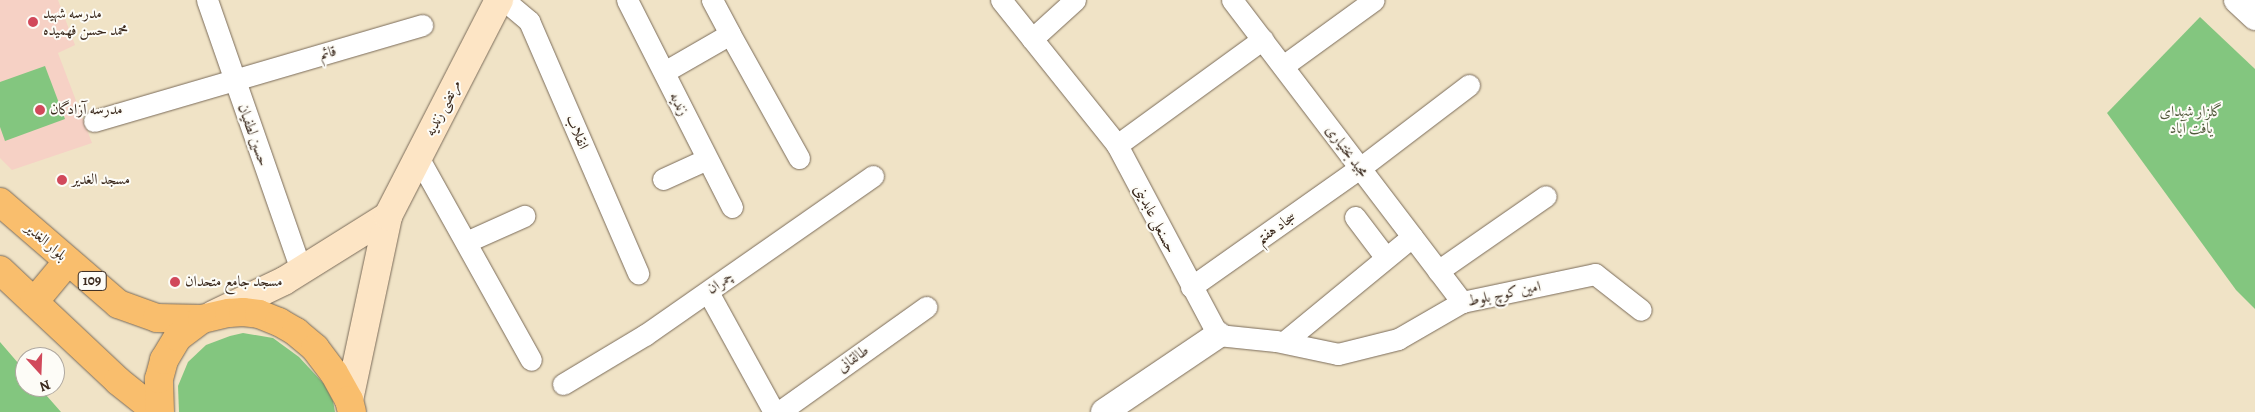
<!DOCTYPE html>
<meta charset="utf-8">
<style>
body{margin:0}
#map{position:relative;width:2255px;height:412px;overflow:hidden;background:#f0e3c6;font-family:Alegreya,Amiri,serif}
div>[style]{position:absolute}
.built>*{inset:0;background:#f6d1c5}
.green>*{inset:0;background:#83c67f}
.roads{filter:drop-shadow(0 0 1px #7a6b59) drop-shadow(0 0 1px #7a6b59)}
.minor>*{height:21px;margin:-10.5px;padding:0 10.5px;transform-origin:10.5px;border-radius:10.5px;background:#fff}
.tertiary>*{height:26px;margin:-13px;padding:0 13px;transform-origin:13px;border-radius:13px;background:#fff}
.secondary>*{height:28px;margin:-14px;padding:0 14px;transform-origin:14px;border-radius:14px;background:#fde5c5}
.primary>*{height:28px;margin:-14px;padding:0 14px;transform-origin:14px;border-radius:14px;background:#f9be6d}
.dots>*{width:14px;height:14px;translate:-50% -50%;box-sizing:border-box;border:2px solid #fdfcf7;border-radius:50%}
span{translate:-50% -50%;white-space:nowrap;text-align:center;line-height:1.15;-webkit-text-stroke:4px #fdfcf7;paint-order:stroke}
.shield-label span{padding:1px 4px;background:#fdfcf7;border:1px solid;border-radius:4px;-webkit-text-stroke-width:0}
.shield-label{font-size:14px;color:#3b2a1e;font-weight:700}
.poi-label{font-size:15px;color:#3b2a1e}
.left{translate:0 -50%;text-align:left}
.street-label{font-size:15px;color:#3b2a1e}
.park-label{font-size:15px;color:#51593b}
.north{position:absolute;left:15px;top:347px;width:50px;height:50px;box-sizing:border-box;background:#fdfcf7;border:1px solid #afa8a0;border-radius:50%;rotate:160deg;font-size:14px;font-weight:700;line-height:20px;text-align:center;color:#3b2a1e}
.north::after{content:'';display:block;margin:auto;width:18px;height:22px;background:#d1495b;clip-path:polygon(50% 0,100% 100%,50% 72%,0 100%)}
</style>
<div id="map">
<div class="built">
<i style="clip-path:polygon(0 0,58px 0,75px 45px,58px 53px,92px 143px,12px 170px,0 158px)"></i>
</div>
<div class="green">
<i style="clip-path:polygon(2200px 17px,2255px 69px,2255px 309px,2236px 290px,2107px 113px)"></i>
<i style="clip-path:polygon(45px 66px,65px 119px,5px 141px,0 127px,0 82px)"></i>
<i style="clip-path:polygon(243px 333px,273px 338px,299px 357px,324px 384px,333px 401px,335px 412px,179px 412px,178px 386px,188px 362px,206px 345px,230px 336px)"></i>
<i style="clip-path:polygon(0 342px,25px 371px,25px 387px,39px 387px,61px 412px,0 412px)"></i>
</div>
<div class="roads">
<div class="minor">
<i style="left:207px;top:0;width:286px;rotate:70.8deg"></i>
<i style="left:504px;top:0;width:33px;rotate:40deg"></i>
<i style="left:529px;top:21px;width:275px;rotate:66.6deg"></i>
<i style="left:627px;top:0;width:232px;rotate:63.1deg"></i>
<i style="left:712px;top:0;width:38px;rotate:62deg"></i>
<i style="left:1001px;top:0;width:186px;rotate:51.3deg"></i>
<i style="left:1117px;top:145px;width:215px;rotate:62deg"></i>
<i style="left:1218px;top:335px;width:58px;rotate:5.9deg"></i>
<i style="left:1276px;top:341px;width:63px;rotate:11.8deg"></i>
<i style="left:1338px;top:354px;width:62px;rotate:-14deg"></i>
<i style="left:1398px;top:339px;width:74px;rotate:-30deg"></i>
<i style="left:1462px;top:302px;width:136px;rotate:-11.9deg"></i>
<i style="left:1595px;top:274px;width:58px;rotate:38deg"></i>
<i style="left:1232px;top:0;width:380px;rotate:52.7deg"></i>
<i style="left:1032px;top:39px;width:58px;rotate:-42.2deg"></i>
<i style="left:1283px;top:66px;width:112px;rotate:-36deg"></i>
<i style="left:664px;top:72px;width:76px;rotate:-29.9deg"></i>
<i style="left:730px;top:34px;width:142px;rotate:60.9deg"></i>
<i style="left:94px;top:121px;width:342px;rotate:-16.3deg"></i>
<i style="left:1117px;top:145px;width:180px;rotate:-36deg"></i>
<i style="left:418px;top:157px;width:232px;rotate:60.9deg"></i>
<i style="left:663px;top:179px;width:48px;rotate:-24.4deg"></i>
<i style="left:1355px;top:217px;width:51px;rotate:52.9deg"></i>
<i style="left:466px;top:242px;width:64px;rotate:-24.1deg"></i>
<i style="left:1438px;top:271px;width:131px;rotate:-34.8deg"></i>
<i style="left:1191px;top:287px;width:207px;rotate:-35.2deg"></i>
<i style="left:1360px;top:168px;width:137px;rotate:-37.3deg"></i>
<i style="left:708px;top:292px;width:137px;rotate:61.2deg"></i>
<i style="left:1284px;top:342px;width:166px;rotate:-39.4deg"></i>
<i style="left:563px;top:384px;width:96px;rotate:-30.9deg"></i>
<i style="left:645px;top:335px;width:278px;rotate:-34.9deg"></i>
<i style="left:779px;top:412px;width:181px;rotate:-35.5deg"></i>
</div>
<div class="tertiary">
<i style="left:2237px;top:0;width:25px;rotate:43deg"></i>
<i style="left:1104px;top:412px;width:138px;rotate:-34deg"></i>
</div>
<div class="secondary">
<i style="left:213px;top:315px;width:79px;rotate:-25.6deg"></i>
<i style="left:284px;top:281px;width:123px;rotate:-32deg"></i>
<i style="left:349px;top:400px;width:188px;rotate:-78deg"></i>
<i style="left:388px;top:216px;width:243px;rotate:-62.8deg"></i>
</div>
<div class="primary">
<i style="left:0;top:202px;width:156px;rotate:40.8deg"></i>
<i style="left:118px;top:304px;width:41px;rotate:19.7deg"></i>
<i style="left:157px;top:318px;width:45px;rotate:1.3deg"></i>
<i style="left:0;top:270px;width:162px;rotate:43.2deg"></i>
<i style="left:118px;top:381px;width:50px;rotate:38.5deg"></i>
<i style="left:34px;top:302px;width:53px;rotate:-50.3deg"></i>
<i style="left:160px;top:412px;width:33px;rotate:-92deg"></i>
<i style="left:159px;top:379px;width:20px;rotate:-75deg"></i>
<i style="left:164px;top:360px;width:27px;rotate:-59deg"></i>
<i style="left:178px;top:337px;width:30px;rotate:-37deg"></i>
<i style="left:202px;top:319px;width:28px;rotate:-13deg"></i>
<i style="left:229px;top:313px;width:14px;rotate:-4deg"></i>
<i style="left:243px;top:312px;width:16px;rotate:7deg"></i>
<i style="left:259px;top:314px;width:22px;rotate:22deg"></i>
<i style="left:279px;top:322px;width:20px;rotate:30deg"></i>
<i style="left:296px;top:332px;width:25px;rotate:40deg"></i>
<i style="left:315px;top:348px;width:31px;rotate:53deg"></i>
<i style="left:334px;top:373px;width:31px;rotate:61deg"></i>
<i style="left:349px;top:400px;width:12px;rotate:76deg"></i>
</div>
</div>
<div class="dots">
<i style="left:33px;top:22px;background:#d1495b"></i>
<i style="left:40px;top:110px;background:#d1495b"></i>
<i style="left:62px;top:180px;background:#d1495b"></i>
<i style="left:175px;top:282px;background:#d1495b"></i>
</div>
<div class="shield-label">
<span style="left:92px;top:281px">109</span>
</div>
<div class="poi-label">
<span class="left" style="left:43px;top:22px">مدرسه شهید<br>محمد حسن فهمیده</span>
<span class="left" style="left:50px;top:110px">مدرسه آزادگان</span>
<span class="left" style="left:72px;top:180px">مسجد الغدیر</span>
<span class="left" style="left:185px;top:282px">مسجد جامع متحدان</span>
</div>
<div class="street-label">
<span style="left:328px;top:53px;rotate:-16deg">قائم</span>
<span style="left:679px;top:104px;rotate:63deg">زندیه</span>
<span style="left:443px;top:108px;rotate:-63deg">مرتضی زندیه</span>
<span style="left:577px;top:132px;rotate:67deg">انقلاب</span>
<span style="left:253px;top:135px;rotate:70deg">حسین لطفیان</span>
<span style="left:1347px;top:151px;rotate:53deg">مجید بختیاری</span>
<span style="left:1155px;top:219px;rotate:63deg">حسنعلی عابدینی</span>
<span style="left:1276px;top:228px;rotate:-35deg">سجاد هفتم</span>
<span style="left:46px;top:242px;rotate:41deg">بلوار الغدیر</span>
<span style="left:720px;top:283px;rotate:-34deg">چمران</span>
<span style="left:1504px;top:294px;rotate:-12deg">امین کوچ بلوط</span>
<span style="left:853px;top:359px;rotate:-36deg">طالقانی</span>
</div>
<div class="park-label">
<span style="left:2191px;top:120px">گلزار شهدای<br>یافت آباد</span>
</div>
<div class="north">N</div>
</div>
